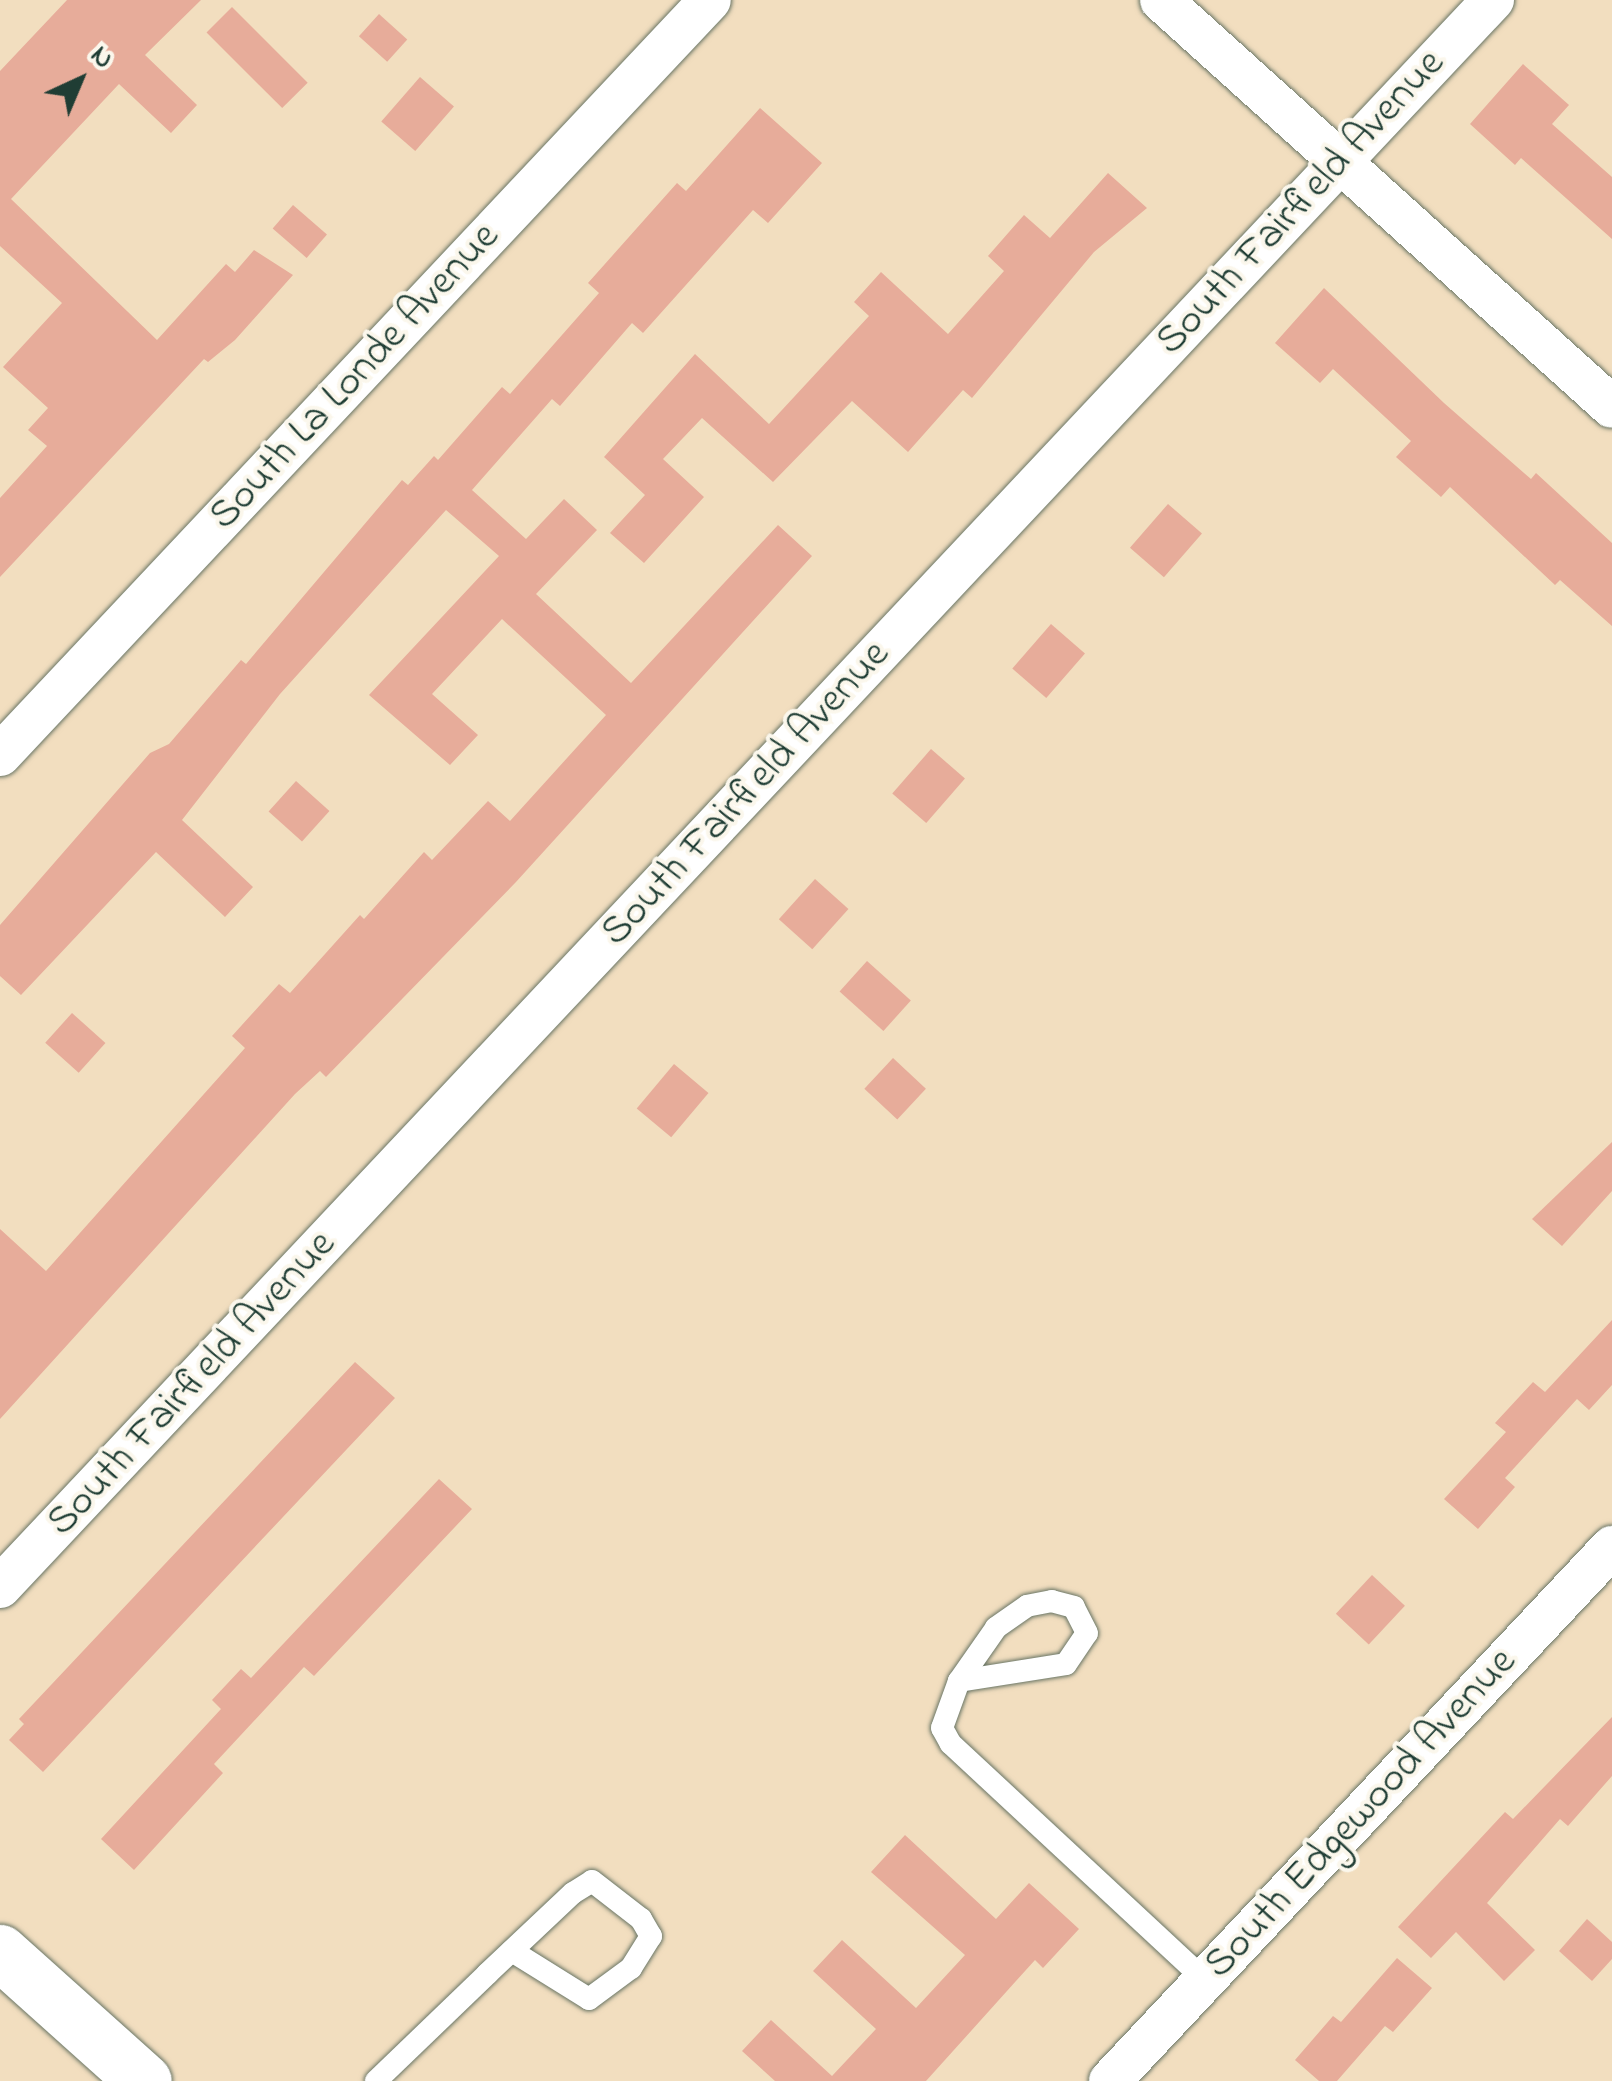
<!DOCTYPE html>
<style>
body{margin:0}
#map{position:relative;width:1612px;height:2081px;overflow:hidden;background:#f2debf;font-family:"Indie Flower",sans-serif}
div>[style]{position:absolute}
.building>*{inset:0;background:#e7ac9a;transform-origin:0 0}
.roads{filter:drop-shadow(0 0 2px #697565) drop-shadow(0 0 2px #697565)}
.lane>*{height:22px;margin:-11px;padding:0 11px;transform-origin:11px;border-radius:11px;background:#fff}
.street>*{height:42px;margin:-21px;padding:0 21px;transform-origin:21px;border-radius:21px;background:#fff}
.secondary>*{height:55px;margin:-27.5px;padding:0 27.5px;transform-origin:27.5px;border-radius:27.5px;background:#fff}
span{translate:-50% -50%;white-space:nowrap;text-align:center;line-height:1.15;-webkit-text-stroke:8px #fbf7ec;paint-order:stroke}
.street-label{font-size:42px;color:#1f3d34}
.north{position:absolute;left:30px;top:30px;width:100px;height:100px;-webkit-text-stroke:8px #fbf7ec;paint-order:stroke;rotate:44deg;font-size:28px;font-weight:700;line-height:40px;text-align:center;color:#1f3d34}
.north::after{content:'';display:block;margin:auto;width:35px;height:45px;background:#1f3d34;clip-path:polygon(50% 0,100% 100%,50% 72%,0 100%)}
</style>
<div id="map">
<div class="building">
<i style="clip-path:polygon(67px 0,201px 0,145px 55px,197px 105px,171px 133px,119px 84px,11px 199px,157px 340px,226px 264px,235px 272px,254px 250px,293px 275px,235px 340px,208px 362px,204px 359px,0 577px,0 498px,47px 446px,28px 430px,48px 408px,3px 367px,62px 303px,0 246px,0 71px)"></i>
<i style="left:232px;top:7px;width:107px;height:36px;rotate:45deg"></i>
<i style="left:379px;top:14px;width:38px;height:30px;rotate:42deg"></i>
<i style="clip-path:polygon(1523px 64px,1569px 105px,1552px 124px,1612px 177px,1612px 239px,1521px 158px,1515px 165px,1470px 124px)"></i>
<i style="left:420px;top:77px;width:45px;height:59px;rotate:41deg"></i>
<i style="clip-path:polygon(760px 108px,822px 163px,768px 223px,753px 210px,643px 333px,632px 323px,560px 406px,552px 399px,472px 490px,526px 539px,564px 499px,597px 530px,536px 594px,631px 683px,778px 525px,812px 556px,516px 882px,326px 1077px,320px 1071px,295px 1094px,0 1419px,0 1229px,46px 1271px,245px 1048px,232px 1036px,279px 984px,290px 993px,360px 915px,364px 919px,424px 852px,432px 860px,488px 801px,510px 821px,606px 715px,502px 619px,432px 694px,478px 735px,450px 765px,369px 695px,499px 556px,446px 510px,280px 694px,182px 820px,253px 887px,225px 917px,156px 852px,21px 995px,0 976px,0 925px,150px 753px,169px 744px,241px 660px,246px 664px,402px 480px,408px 485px,434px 456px,438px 460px,502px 387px,510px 394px,599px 293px,588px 283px,677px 183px,686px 191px)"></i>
<i style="clip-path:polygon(1108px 173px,1147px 208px,1094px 252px,972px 398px,963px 390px,908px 452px,852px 401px,773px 482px,702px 418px,663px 459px,704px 497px,644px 563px,610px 533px,645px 495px,604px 457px,695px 354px,769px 424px,869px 316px,854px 302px,881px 272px,948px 334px,1004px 271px,988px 256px,1024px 215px,1050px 238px)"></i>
<i style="left:293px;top:205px;width:45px;height:31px;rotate:41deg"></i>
<i style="clip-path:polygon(1324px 288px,1444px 403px,1531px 479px,1536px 473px,1612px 543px,1612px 626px,1560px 580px,1555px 585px,1450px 487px,1441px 497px,1396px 457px,1411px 441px,1333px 369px,1320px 383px,1275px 343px)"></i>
<i style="left:1168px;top:504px;width:45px;height:58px;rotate:41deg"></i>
<i style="left:1051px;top:624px;width:45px;height:59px;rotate:41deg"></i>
<i style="left:931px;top:749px;width:45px;height:59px;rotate:41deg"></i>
<i style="left:296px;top:781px;width:45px;height:41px;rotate:42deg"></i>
<i style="left:815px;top:879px;width:45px;height:54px;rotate:42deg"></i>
<i style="left:867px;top:961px;width:59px;height:41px;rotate:42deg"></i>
<i style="left:72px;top:1013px;width:45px;height:40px;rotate:42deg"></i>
<i style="left:893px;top:1058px;width:45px;height:42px;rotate:43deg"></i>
<i style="left:674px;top:1064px;width:45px;height:58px;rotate:40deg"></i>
<i style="clip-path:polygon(1612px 1142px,1612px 1191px,1562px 1246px,1532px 1219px)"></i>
<i style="clip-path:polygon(1612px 1320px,1612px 1385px,1589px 1410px,1577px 1399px,1505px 1478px,1515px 1487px,1478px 1529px,1444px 1499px,1506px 1432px,1495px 1423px,1533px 1382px,1545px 1392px)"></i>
<i style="clip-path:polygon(355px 1362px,395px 1398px,43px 1772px,9px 1740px,24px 1724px,19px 1719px)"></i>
<i style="clip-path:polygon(439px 1479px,472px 1509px,314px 1676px,304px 1667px,214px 1764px,223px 1773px,134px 1870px,101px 1839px,221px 1709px,212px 1700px,241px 1669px,251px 1678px)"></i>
<i style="left:1372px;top:1575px;width:45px;height:53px;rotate:43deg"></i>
<i style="clip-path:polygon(1612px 1717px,1612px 1776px,1568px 1826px,1560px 1819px,1487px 1903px,1535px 1950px,1504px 1981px,1456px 1932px,1431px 1958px,1398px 1927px,1505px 1812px,1513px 1819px)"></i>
<i style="clip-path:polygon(905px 1835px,996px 1919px,1029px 1883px,1079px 1929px,1043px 1968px,1035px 1960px,926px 2081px,775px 2081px,742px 2051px,771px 2020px,832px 2076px,876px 2029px,813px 1971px,842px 1940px,916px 2008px,965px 1955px,871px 1872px)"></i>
<i style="clip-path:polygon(1587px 1919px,1612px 1942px,1612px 1959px,1592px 1981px,1559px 1951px)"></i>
<i style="clip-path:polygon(1397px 1958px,1432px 1988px,1393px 2032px,1385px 2026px,1337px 2081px,1319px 2081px,1295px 2060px,1333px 2016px,1341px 2022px)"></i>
</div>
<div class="roads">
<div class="lane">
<i style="left:959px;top:1681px;width:108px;rotate:-9deg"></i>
<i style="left:1066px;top:1664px;width:37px;rotate:-56deg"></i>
<i style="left:1087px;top:1633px;width:29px;rotate:-117deg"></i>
<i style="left:1074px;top:1607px;width:23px;rotate:-165deg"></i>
<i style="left:1052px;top:1601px;width:25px;rotate:169deg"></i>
<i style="left:1027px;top:1606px;width:38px;rotate:145deg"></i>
<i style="left:996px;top:1628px;width:65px;rotate:124.9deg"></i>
<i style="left:959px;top:1681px;width:50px;rotate:109.9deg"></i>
<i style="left:942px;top:1728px;width:18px;rotate:61deg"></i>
<i style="left:951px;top:1744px;width:347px;rotate:42.9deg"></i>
<i style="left:376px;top:2081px;width:154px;rotate:-43.9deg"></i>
<i style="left:487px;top:1974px;width:118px;rotate:-43.3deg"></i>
<i style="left:573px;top:1893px;width:22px;rotate:-32deg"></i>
<i style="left:592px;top:1881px;width:62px;rotate:37.8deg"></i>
<i style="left:641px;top:1919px;width:20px;rotate:60deg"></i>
<i style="left:651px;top:1936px;width:38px;rotate:122deg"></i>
<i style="left:631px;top:1968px;width:52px;rotate:143.6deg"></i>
<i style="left:589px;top:1999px;width:91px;rotate:-148.1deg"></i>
</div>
<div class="street">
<i style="left:1161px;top:0;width:607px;rotate:42.06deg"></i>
<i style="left:0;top:755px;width:1036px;rotate:-46.76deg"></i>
<i style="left:0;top:1587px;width:2179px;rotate:-46.75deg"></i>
<i style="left:1110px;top:2081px;width:733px;rotate:-46.77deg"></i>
</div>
<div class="secondary">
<i style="left:0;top:1952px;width:193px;rotate:41.9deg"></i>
</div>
</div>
<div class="street-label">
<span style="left:1301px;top:203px;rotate:-47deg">South Fairfield Avenue</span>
<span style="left:355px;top:377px;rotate:-47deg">South La Londe Avenue</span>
<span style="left:746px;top:794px;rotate:-47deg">South Fairfield Avenue</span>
<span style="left:192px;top:1384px;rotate:-47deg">South Fairfield Avenue</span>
<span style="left:1361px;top:1814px;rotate:-47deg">South Edgewood Avenue</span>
</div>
<div class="north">N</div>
</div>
